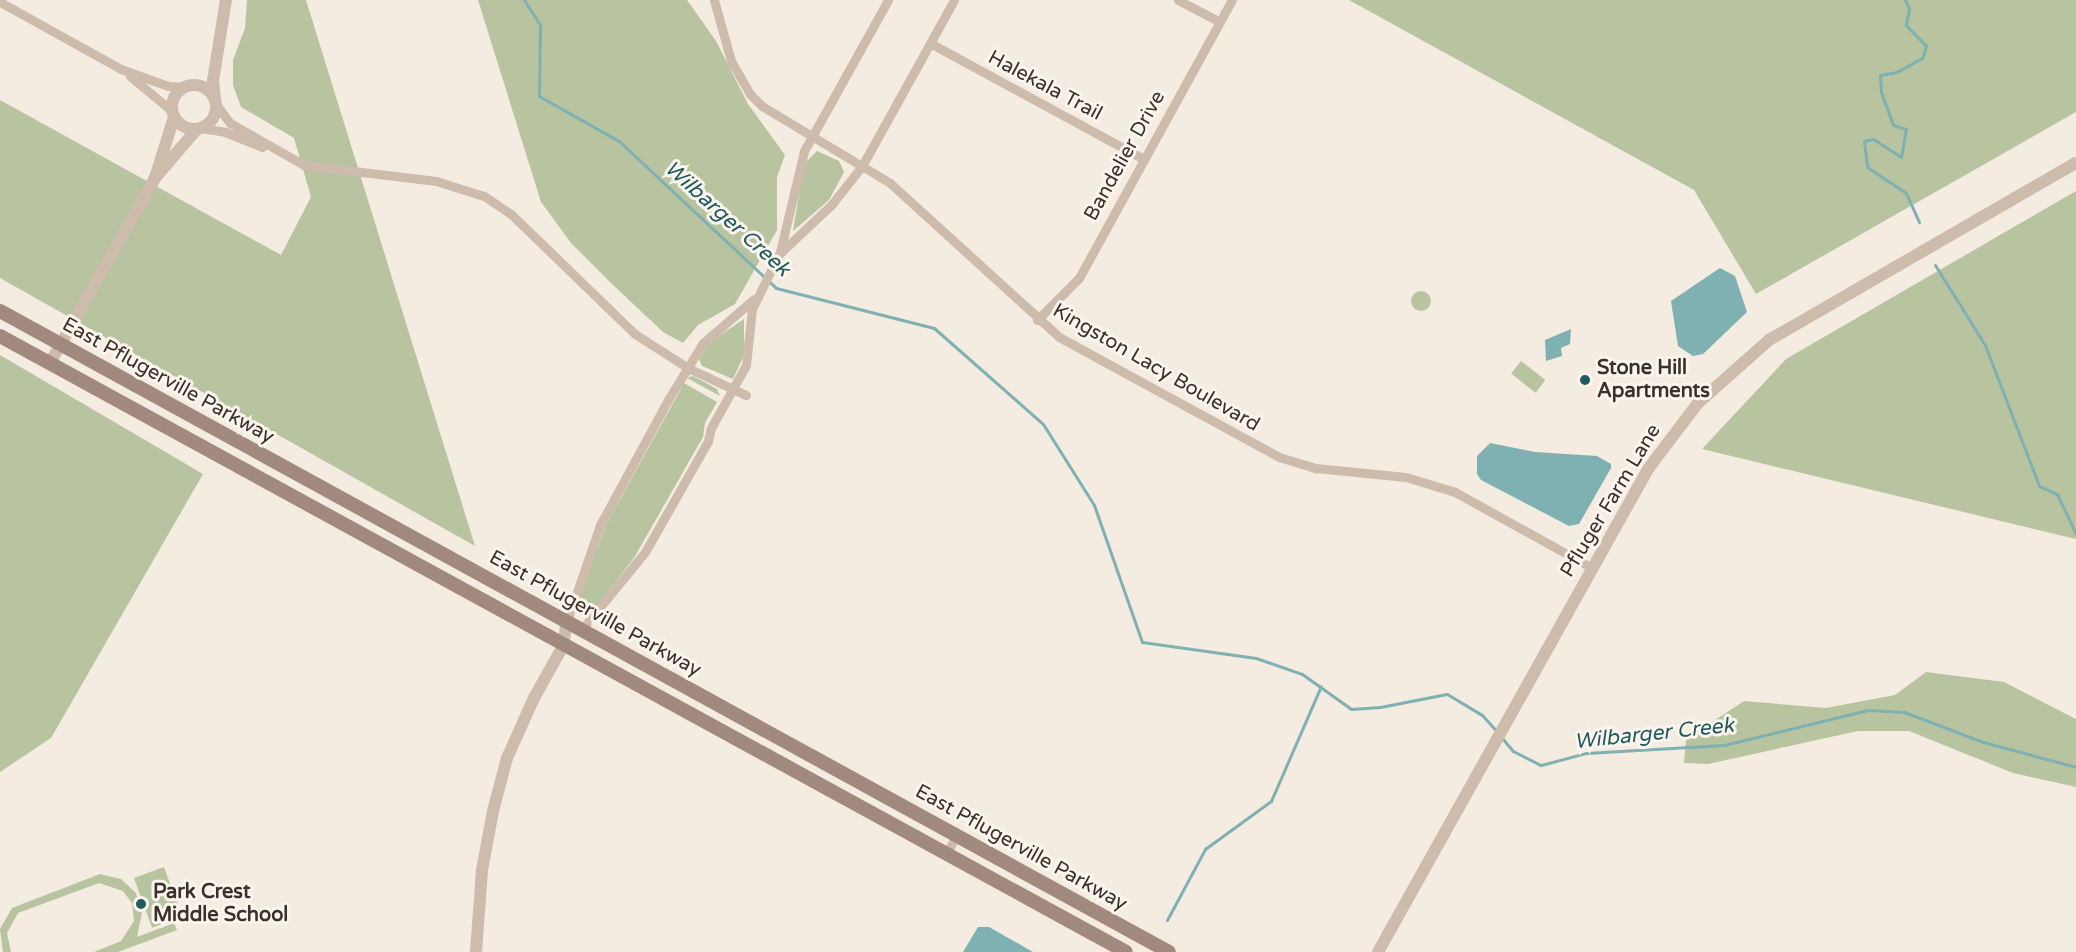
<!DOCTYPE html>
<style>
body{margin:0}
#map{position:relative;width:2076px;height:952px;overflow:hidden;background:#f4ebe1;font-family:"Varela Round",sans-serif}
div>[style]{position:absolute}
.green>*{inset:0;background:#b8c4a0;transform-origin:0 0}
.round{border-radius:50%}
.water>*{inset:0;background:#7fb0b2}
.stream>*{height:3px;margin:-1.5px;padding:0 1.5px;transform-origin:1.5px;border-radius:1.5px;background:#7fb0b2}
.minor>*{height:9px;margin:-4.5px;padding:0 4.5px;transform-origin:4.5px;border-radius:4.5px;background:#cdbbac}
.tertiary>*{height:12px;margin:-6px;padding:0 6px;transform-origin:6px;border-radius:6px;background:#cdbbac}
.tertiary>.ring{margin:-6px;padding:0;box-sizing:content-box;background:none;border:12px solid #cdbbac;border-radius:50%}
.secondary>*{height:14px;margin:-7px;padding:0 7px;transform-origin:7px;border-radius:7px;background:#a18a7d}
.dots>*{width:16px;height:16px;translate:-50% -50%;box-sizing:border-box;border:3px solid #fbf5ee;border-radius:50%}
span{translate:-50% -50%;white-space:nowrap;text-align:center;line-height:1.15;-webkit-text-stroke:6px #fbf5ee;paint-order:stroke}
.street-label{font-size:20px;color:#3b302b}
.poi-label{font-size:20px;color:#3b302b;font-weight:700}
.left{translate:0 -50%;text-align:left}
.water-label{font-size:21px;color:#1f5a5e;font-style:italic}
</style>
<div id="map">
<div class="green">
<i style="clip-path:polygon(247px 0,306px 0,475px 546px,0 278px,0 100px,281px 255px,311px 197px,294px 138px,241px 107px,233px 85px,233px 60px,245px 28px)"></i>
<i style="clip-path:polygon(478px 0,687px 0,716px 41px,748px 104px,785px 155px,777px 177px,777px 230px,735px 304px,698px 325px,683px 343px,663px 332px,612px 284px,571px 243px,541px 202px)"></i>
<i style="clip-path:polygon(1349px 0,2076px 0,2076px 112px,1756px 294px,1694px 190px)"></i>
<i style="clip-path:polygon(817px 151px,839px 161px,844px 172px,829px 200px,793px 231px,804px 164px)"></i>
<i style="clip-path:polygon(2076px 191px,2076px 539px,1702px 449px,1786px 359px)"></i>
<i class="round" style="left:1411px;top:291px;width:20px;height:20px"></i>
<i style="clip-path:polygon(744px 319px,744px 355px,733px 379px,702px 366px,699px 359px,710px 342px)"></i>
<i style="clip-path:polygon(0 355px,203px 474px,51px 738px,0 772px)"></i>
<i style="left:1521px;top:361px;width:31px;height:16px;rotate:38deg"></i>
<i style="clip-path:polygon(693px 376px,717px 389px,720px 396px,687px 378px)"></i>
<i style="clip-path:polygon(684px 383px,717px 402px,705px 423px,703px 437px,634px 558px,593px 611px,582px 613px,577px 603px,606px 525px)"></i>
<i style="clip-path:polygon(1926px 672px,2004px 682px,2076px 719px,2076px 787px,2013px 773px,1909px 731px,1858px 731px,1708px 764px,1684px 763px,1686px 739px,1744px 701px,1826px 708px,1895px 695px)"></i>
<i style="left:164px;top:867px;width:53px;height:32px;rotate:70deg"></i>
<i style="clip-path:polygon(100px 874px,121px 879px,136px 893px,142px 912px,137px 937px,174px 923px,177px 930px,118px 952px,94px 952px,121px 941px,134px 921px,132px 903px,123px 891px,99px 883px,18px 913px,7px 933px,11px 952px,3px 952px,0 929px,12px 908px)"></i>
</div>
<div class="water">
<i style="clip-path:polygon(1720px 268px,1735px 276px,1747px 312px,1703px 354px,1693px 356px,1678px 346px,1671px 301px)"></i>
<i style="clip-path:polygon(1571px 329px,1570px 344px,1561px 348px,1562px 356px,1546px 361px,1545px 340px)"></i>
<i style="clip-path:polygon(1490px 443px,1535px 452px,1597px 456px,1611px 464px,1611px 468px,1579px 524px,1569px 526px,1481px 480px,1477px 474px,1477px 456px)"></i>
<i style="clip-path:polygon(978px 927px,989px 927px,1033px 952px,963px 952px)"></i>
</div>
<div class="stream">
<i style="left:524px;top:0;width:30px;rotate:57deg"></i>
<i style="left:540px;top:25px;width:71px;rotate:90.8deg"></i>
<i style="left:539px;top:96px;width:92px;rotate:29.4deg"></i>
<i style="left:619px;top:141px;width:215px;rotate:43.1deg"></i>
<i style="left:776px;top:288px;width:163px;rotate:14.2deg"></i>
<i style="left:934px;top:328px;width:145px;rotate:41.4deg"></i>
<i style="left:1043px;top:424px;width:96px;rotate:57.8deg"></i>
<i style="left:1094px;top:505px;width:145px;rotate:70.7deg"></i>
<i style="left:1142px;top:642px;width:115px;rotate:8deg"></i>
<i style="left:1256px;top:658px;width:49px;rotate:19.2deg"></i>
<i style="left:1302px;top:674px;width:60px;rotate:35.5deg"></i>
<i style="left:1351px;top:709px;width:29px;rotate:-4deg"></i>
<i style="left:1380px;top:707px;width:68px;rotate:-11deg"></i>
<i style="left:1447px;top:694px;width:41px;rotate:31deg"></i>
<i style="left:1482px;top:715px;width:24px;rotate:48deg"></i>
<i style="left:1905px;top:0;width:10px;rotate:66deg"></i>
<i style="left:1909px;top:9px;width:16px;rotate:101deg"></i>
<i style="left:1906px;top:25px;width:29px;rotate:46deg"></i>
<i style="left:1926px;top:46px;width:13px;rotate:108deg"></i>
<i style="left:1922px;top:58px;width:29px;rotate:151deg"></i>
<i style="left:1897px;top:72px;width:17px;rotate:170deg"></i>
<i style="left:1880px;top:75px;width:17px;rotate:87deg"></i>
<i style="left:1881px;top:92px;width:35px;rotate:70deg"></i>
<i style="left:1893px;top:125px;width:14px;rotate:17deg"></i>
<i style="left:1906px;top:129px;width:28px;rotate:100deg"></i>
<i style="left:1901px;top:157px;width:33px;rotate:-147deg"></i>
<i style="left:1873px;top:139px;width:9px;rotate:167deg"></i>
<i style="left:1864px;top:141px;width:26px;rotate:83deg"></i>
<i style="left:1867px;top:167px;width:47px;rotate:33.7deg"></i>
<i style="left:1906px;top:193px;width:32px;rotate:66deg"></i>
<i style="left:1935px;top:265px;width:94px;rotate:58deg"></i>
<i style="left:1985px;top:345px;width:151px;rotate:69deg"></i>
<i style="left:2039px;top:486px;width:20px;rotate:24deg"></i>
<i style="left:2057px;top:494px;width:44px;rotate:64.6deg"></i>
<i style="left:1502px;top:738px;width:17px;rotate:50deg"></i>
<i style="left:1513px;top:751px;width:31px;rotate:27deg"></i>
<i style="left:1541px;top:765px;width:47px;rotate:-14.9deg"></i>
<i style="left:1586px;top:753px;width:138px;rotate:-3.3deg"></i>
<i style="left:1724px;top:745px;width:148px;rotate:-13.7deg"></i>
<i style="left:1868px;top:710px;width:36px;rotate:3deg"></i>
<i style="left:1904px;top:712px;width:85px;rotate:20.8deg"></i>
<i style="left:1983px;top:742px;width:96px;rotate:15deg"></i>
<i style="left:1167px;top:920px;width:81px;rotate:-61.8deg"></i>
<i style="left:1205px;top:849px;width:82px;rotate:-36deg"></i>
<i style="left:1271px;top:801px;width:125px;rotate:-66.5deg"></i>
</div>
<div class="minor">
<i style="left:714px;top:0;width:63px;rotate:74.4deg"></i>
<i style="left:731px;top:61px;width:38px;rotate:60deg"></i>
<i style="left:750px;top:94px;width:17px;rotate:45deg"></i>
<i style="left:762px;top:106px;width:149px;rotate:31deg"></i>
<i style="left:890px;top:183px;width:229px;rotate:42.3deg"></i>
<i style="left:1059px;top:337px;width:251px;rotate:28.6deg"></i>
<i style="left:1279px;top:457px;width:39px;rotate:17deg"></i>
<i style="left:1316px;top:468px;width:90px;rotate:5.7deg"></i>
<i style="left:1406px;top:477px;width:51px;rotate:17deg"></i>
<i style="left:1455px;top:492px;width:157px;rotate:29deg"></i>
<i style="left:1178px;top:0;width:47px;rotate:27.6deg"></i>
<i style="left:0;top:2px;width:138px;rotate:29deg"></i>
<i style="left:121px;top:69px;width:50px;rotate:19.9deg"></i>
<i style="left:168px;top:86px;width:18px;rotate:3deg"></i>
<i style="left:930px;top:43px;width:243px;rotate:28.5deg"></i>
<i style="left:130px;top:76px;width:56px;rotate:39.9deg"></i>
<i style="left:216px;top:104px;width:24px;rotate:54deg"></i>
<i style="left:230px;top:123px;width:85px;rotate:29.6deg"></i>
<i style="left:304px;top:165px;width:133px;rotate:6.9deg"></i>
<i style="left:436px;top:181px;width:50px;rotate:17.4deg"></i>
<i style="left:484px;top:196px;width:32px;rotate:34deg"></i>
<i style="left:511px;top:214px;width:173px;rotate:44.1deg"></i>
<i style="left:635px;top:334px;width:63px;rotate:32.7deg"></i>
<i style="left:688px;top:368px;width:64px;rotate:25deg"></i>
<i style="left:201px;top:128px;width:24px;rotate:9deg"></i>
<i style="left:225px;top:132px;width:40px;rotate:22deg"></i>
<i style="left:780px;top:252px;width:104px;rotate:-76.6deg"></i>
<i style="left:804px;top:151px;width:173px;rotate:-60.9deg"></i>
<i style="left:1037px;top:320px;width:59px;rotate:-45deg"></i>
<i style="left:1079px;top:278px;width:317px;rotate:-61.2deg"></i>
<i style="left:567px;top:621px;width:102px;rotate:-71deg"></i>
<i style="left:600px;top:525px;width:145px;rotate:-61.5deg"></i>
<i style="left:669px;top:398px;width:65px;rotate:-58.3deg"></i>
<i style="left:703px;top:343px;width:67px;rotate:-40.8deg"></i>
<i style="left:582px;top:629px;width:99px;rotate:-50.7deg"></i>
<i style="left:645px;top:552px;width:128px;rotate:-60.4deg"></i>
<i style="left:708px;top:441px;width:13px;rotate:-77deg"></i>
<i style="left:711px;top:428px;width:72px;rotate:-60.9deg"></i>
<i style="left:746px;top:365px;width:56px;rotate:-83.9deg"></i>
<i style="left:752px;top:309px;width:61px;rotate:-63.9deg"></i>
<i style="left:779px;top:254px;width:73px;rotate:-43.3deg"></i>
<i style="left:832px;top:204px;width:48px;rotate:-51.7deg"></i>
<i style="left:862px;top:166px;width:190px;rotate:-61deg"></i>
<i style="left:946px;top:855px;width:22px;rotate:-63deg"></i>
</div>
<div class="tertiary">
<i class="ring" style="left:172px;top:85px;width:32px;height:32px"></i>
<i style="left:215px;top:99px;width:18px;rotate:-96deg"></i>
<i style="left:213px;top:81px;width:82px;rotate:-80.9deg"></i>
<i style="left:155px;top:178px;width:65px;rotate:-49.4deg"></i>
<i style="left:50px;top:363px;width:213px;rotate:-60.4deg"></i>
<i style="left:155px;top:178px;width:64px;rotate:-72.7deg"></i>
<i style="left:476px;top:952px;width:82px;rotate:-85.8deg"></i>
<i style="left:482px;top:870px;width:60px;rotate:-79.4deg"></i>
<i style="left:493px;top:811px;width:55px;rotate:-75.2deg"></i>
<i style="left:507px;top:758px;width:66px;rotate:-65.8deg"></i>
<i style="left:534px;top:698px;width:60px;rotate:-60.9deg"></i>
<i style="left:563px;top:646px;width:25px;rotate:-81deg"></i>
<i style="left:1378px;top:952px;width:553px;rotate:-60.79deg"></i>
<i style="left:1648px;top:469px;width:83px;rotate:-52.9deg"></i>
<i style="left:1698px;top:403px;width:95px;rotate:-41.6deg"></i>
<i style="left:1769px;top:340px;width:354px;rotate:-30deg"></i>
</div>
<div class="secondary">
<i style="left:0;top:311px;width:1333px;rotate:28.74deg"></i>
<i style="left:0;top:336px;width:1283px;rotate:28.68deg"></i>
</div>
<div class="dots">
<i style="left:1585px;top:380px;background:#1f5a5e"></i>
<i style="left:141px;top:904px;background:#1f5a5e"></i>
</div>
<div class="street-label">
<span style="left:1045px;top:86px;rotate:28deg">Halekala Trail</span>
<span style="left:1125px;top:156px;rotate:-61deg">Bandelier Drive</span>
<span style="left:1156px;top:368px;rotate:30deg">Kingston Lacy Boulevard</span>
<span style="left:168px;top:381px;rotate:29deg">East Pflugerville Parkway</span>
<span style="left:1611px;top:501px;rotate:-59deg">Pfluger Farm Lane</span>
<span style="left:595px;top:614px;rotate:29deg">East Pflugerville Parkway</span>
<span style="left:1021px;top:848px;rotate:29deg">East Pflugerville Parkway</span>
</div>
<div class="poi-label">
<span class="left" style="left:1597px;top:380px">Stone Hill<br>Apartments</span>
<span class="left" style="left:153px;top:904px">Park Crest<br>Middle School</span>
</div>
<div class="water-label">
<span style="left:727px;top:219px;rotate:42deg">Wilbarger Creek</span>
<span style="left:1654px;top:734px;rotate:-6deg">Wilbarger Creek</span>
</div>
</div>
